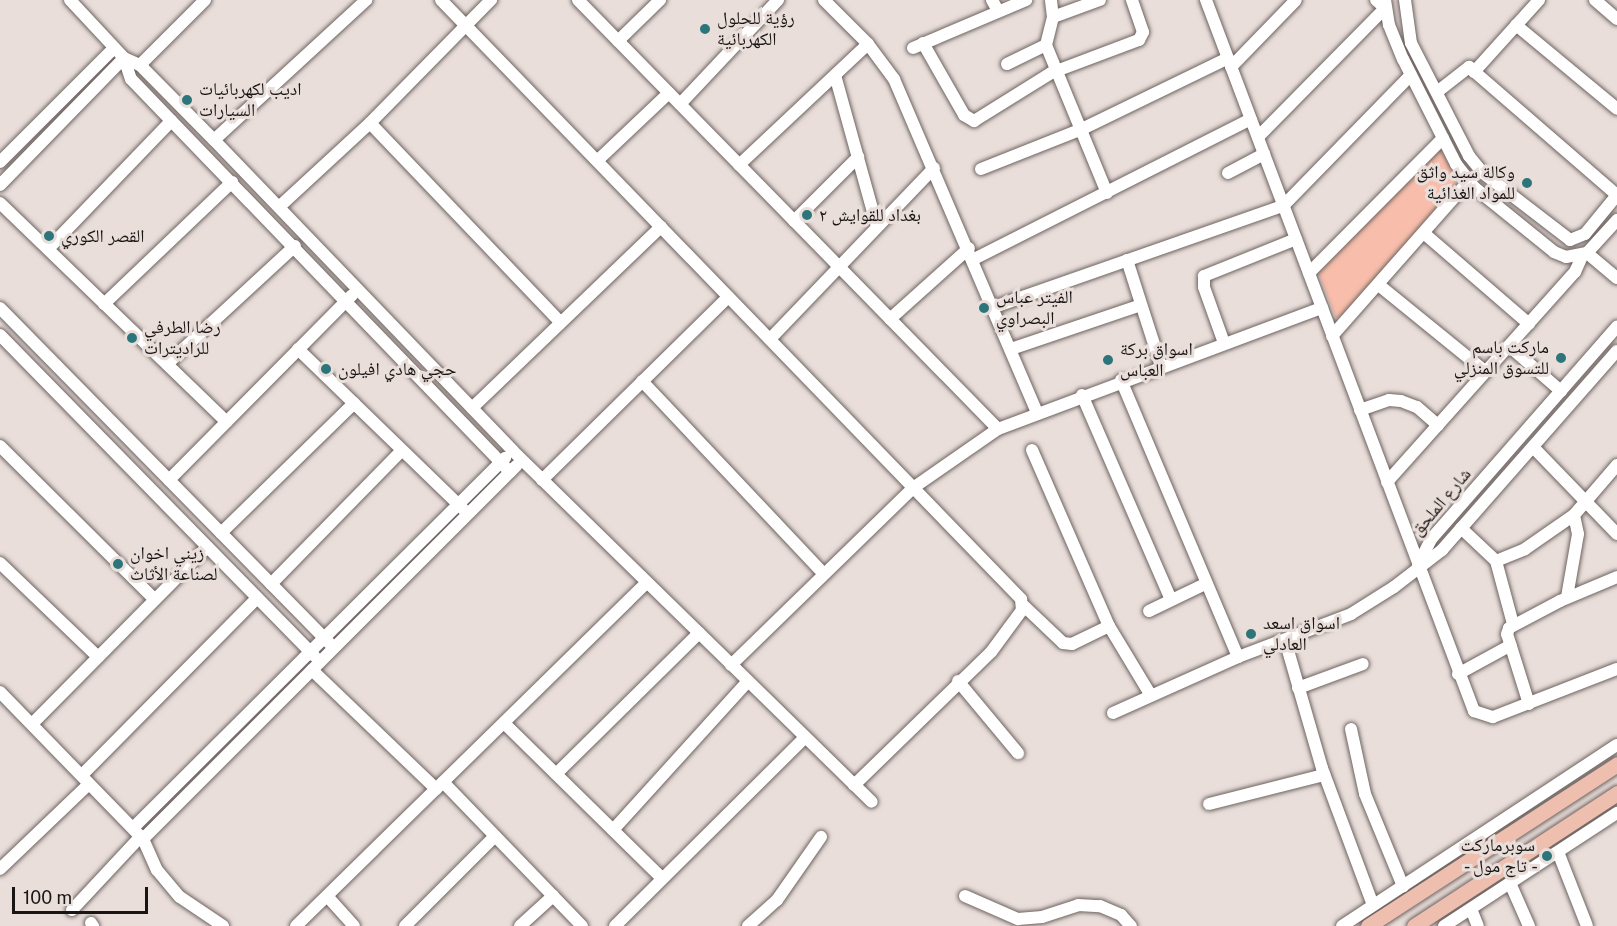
<!DOCTYPE html>
<meta charset="utf-8">
<style>
body{margin:0}
#map{position:relative;width:1617px;height:926px;overflow:hidden;background:#e9deda;font-family:"Public Sans","Noto Naskh Arabic",sans-serif}
div>[style]{position:absolute}
.green>*{inset:0;background:#f8beab}
.roads{filter:drop-shadow(0 0 2px #6d6360) drop-shadow(0 0 2px #6d6360)}
.minor>*{height:12px;margin:-6px;padding:0 6px;transform-origin:6px;border-radius:6px;background:#fff}
.major>*{height:15px;margin:-7.5px;padding:0 7.5px;transform-origin:7.5px;border-radius:7.5px;background:#eebeae}
.dots>*{width:16px;height:16px;translate:-50% -50%;box-sizing:border-box;border:3px solid #e9deda;border-radius:50%}
span{translate:-50% -50%;white-space:nowrap;text-align:center;line-height:1.15;-webkit-text-stroke:6px #e9deda;paint-order:stroke}
.poi-label{font-size:18px;color:#191514}
.left{translate:0 -50%;text-align:left}
.right{translate:-100% -50%;text-align:right}
.street-label{font-size:18px;color:#191514}
.scale{position:absolute;left:12px;top:887px;width:136px;height:27px;box-sizing:border-box;border:3px solid #191514;border-top:0;padding-left:8px;font-size:18px;line-height:21px;white-space:nowrap;color:#191514;-webkit-text-stroke:4px #e9deda;paint-order:stroke}
</style>
<div id="map">
<div class="green">
<i style="clip-path:polygon(1441px 149px,1456px 177px,1455px 188px,1344px 315px,1336px 318px,1318px 272px)"></i>
</div>
<div class="roads">
<div class="minor">
<i style="left:70px;top:0;width:79px;rotate:47deg"></i>
<i style="left:124px;top:58px;width:17px;rotate:24deg"></i>
<i style="left:140px;top:65px;width:105px;rotate:45.4deg"></i>
<i style="left:214px;top:140px;width:430px;rotate:46.1deg"></i>
<i style="left:512px;top:450px;width:503px;rotate:44.36deg"></i>
<i style="left:441px;top:0;width:834px;rotate:45.92deg"></i>
<i style="left:1021px;top:599px;width:11px;rotate:85deg"></i>
<i style="left:1022px;top:610px;width:52px;rotate:126.4deg"></i>
<i style="left:991px;top:652px;width:191px;rotate:135.8deg"></i>
<i style="left:578px;top:0;width:600px;rotate:45.61deg"></i>
<i style="left:824px;top:0;width:62px;rotate:45deg"></i>
<i style="left:868px;top:44px;width:44px;rotate:53.4deg"></i>
<i style="left:894px;top:79px;width:362px;rotate:66.8deg"></i>
<i style="left:992px;top:0;width:13px;rotate:61deg"></i>
<i style="left:1206px;top:0;width:760px;rotate:69.35deg"></i>
<i style="left:1474px;top:711px;width:20px;rotate:18deg"></i>
<i style="left:1493px;top:717px;width:133px;rotate:-21.2deg"></i>
<i style="left:1385px;top:0;width:25px;rotate:81deg"></i>
<i style="left:1389px;top:25px;width:37px;rotate:68deg"></i>
<i style="left:1403px;top:59px;width:118px;rotate:63.2deg"></i>
<i style="left:1456px;top:164px;width:31px;rotate:52deg"></i>
<i style="left:1475px;top:188px;width:102px;rotate:39deg"></i>
<i style="left:1554px;top:252px;width:13px;rotate:23deg"></i>
<i style="left:1566px;top:257px;width:21px;rotate:-11deg"></i>
<i style="left:1587px;top:253px;width:45px;rotate:-47.7deg"></i>
<i style="left:1405px;top:0;width:43px;rotate:82.1deg"></i>
<i style="left:1411px;top:43px;width:127px;rotate:62.8deg"></i>
<i style="left:1469px;top:156px;width:22px;rotate:51deg"></i>
<i style="left:1483px;top:173px;width:110px;rotate:37.6deg"></i>
<i style="left:1570px;top:240px;width:16px;rotate:-22deg"></i>
<i style="left:1585px;top:234px;width:50px;rotate:-50.6deg"></i>
<i style="left:1595px;top:0;width:29px;rotate:41deg"></i>
<i style="left:1053px;top:17px;width:50px;rotate:-19.9deg"></i>
<i style="left:1516px;top:25px;width:131px;rotate:39.7deg"></i>
<i style="left:618px;top:41px;width:59px;rotate:-44.3deg"></i>
<i style="left:923px;top:43px;width:83px;rotate:60.3deg"></i>
<i style="left:964px;top:115px;width:12px;rotate:31deg"></i>
<i style="left:974px;top:121px;width:91px;rotate:-31.9deg"></i>
<i style="left:1051px;top:73px;width:94px;rotate:-20.6deg"></i>
<i style="left:1139px;top:40px;width:9px;rotate:-63deg"></i>
<i style="left:1143px;top:32px;width:34px;rotate:-109deg"></i>
<i style="left:1046px;top:45px;width:160px;rotate:67.6deg"></i>
<i style="left:913px;top:48px;width:123px;rotate:-23deg"></i>
<i style="left:124px;top:58px;width:22px;rotate:72deg"></i>
<i style="left:131px;top:79px;width:546px;rotate:46.04deg"></i>
<i style="left:1007px;top:64px;width:43px;rotate:-26deg"></i>
<i style="left:1046px;top:45px;width:29px;rotate:-76deg"></i>
<i style="left:1053px;top:17px;width:17px;rotate:-97deg"></i>
<i style="left:140px;top:65px;width:92px;rotate:-45deg"></i>
<i style="left:1231px;top:67px;width:93px;rotate:-45.9deg"></i>
<i style="left:1474px;top:72px;width:97px;rotate:-47.9deg"></i>
<i style="left:835px;top:75px;width:157px;rotate:74.5deg"></i>
<i style="left:1437px;top:92px;width:41px;rotate:-38deg"></i>
<i style="left:1469px;top:67px;width:196px;rotate:40.9deg"></i>
<i style="left:680px;top:104px;width:143px;rotate:-46.7deg"></i>
<i style="left:370px;top:123px;width:274px;rotate:46.3deg"></i>
<i style="left:1258px;top:137px;width:181px;rotate:-45.4deg"></i>
<i style="left:1385px;top:8px;width:12px;rotate:-138deg"></i>
<i style="left:214px;top:140px;width:207px;rotate:-42.6deg"></i>
<i style="left:597px;top:161px;width:99px;rotate:-43.4deg"></i>
<i style="left:0;top:162px;width:161px;rotate:-45deg"></i>
<i style="left:739px;top:165px;width:177px;rotate:-43.2deg"></i>
<i style="left:981px;top:169px;width:109px;rotate:-21.6deg"></i>
<i style="left:1082px;top:129px;width:162px;rotate:-25.9deg"></i>
<i style="left:1228px;top:173px;width:41px;rotate:-27.8deg"></i>
<i style="left:0;top:185px;width:177px;rotate:-45.7deg"></i>
<i style="left:0;top:203px;width:315px;rotate:44deg"></i>
<i style="left:279px;top:207px;width:124px;rotate:-42.7deg"></i>
<i style="left:370px;top:123px;width:173px;rotate:-45.5deg"></i>
<i style="left:794px;top:221px;width:91px;rotate:-45deg"></i>
<i style="left:1426px;top:235px;width:136px;rotate:40.8deg"></i>
<i style="left:48px;top:249px;width:178px;rotate:-46.1deg"></i>
<i style="left:1587px;top:253px;width:39px;rotate:40deg"></i>
<i style="left:974px;top:259px;width:310px;rotate:-26.8deg"></i>
<i style="left:1127px;top:260px;width:111px;rotate:72.2deg"></i>
<i style="left:1309px;top:273px;width:190px;rotate:-45.2deg"></i>
<i style="left:1380px;top:286px;width:136px;rotate:39.1deg"></i>
<i style="left:104px;top:304px;width:177px;rotate:-43.6deg"></i>
<i style="left:994px;top:307px;width:306px;rotate:-19.3deg"></i>
<i style="left:1283px;top:206px;width:183px;rotate:-45.7deg"></i>
<i style="left:0;top:308px;width:470px;rotate:45.5deg"></i>
<i style="left:890px;top:319px;width:106px;rotate:-41.9deg"></i>
<i style="left:0;top:335px;width:449px;rotate:45.6deg"></i>
<i style="left:1332px;top:336px;width:205px;rotate:-48.6deg"></i>
<i style="left:770px;top:339px;width:237px;rotate:-46.2deg"></i>
<i style="left:1224px;top:343px;width:59px;rotate:-109.7deg"></i>
<i style="left:1204px;top:287px;width:11px;rotate:-90deg"></i>
<i style="left:1204px;top:276px;width:99px;rotate:-21.9deg"></i>
<i style="left:1509px;top:346px;width:69px;rotate:40.9deg"></i>
<i style="left:298px;top:349px;width:230px;rotate:44.1deg"></i>
<i style="left:1011px;top:349px;width:137px;rotate:-18.7deg"></i>
<i style="left:167px;top:364px;width:174px;rotate:-42.7deg"></i>
<i style="left:1121px;top:380px;width:301px;rotate:67.1deg"></i>
<i style="left:642px;top:381px;width:264px;rotate:46.7deg"></i>
<i style="left:1082px;top:395px;width:223px;rotate:66.5deg"></i>
<i style="left:472px;top:408px;width:262px;rotate:-43.8deg"></i>
<i style="left:1360px;top:410px;width:31px;rotate:-19deg"></i>
<i style="left:1389px;top:400px;width:12px;rotate:5deg"></i>
<i style="left:1401px;top:401px;width:17px;rotate:21deg"></i>
<i style="left:1417px;top:407px;width:28px;rotate:41deg"></i>
<i style="left:0;top:446px;width:218px;rotate:44.8deg"></i>
<i style="left:1533px;top:447px;width:121px;rotate:46deg"></i>
<i style="left:1032px;top:450px;width:192px;rotate:66.4deg"></i>
<i style="left:1109px;top:626px;width:79px;rotate:58.9deg"></i>
<i style="left:169px;top:480px;width:260px;rotate:-45.3deg"></i>
<i style="left:542px;top:480px;width:261px;rotate:-44.5deg"></i>
<i style="left:1387px;top:482px;width:282px;rotate:-48.2deg"></i>
<i style="left:1575px;top:272px;width:17px;rotate:-66deg"></i>
<i style="left:1461px;top:528px;width:48px;rotate:43.3deg"></i>
<i style="left:1496px;top:561px;width:65px;rotate:74.9deg"></i>
<i style="left:221px;top:533px;width:186px;rotate:-44.3deg"></i>
<i style="left:1496px;top:561px;width:31px;rotate:-22deg"></i>
<i style="left:1525px;top:549px;width:60px;rotate:-34.8deg"></i>
<i style="left:1574px;top:515px;width:66px;rotate:-49.3deg"></i>
<i style="left:0;top:563px;width:136px;rotate:43.8deg"></i>
<i style="left:1418px;top:565px;width:30px;rotate:-63deg"></i>
<i style="left:1432px;top:538px;width:281px;rotate:-48.8deg"></i>
<i style="left:271px;top:584px;width:187px;rotate:-45.6deg"></i>
<i style="left:1567px;top:597px;width:64px;rotate:-80.1deg"></i>
<i style="left:1578px;top:534px;width:19px;rotate:-102deg"></i>
<i style="left:1023px;top:605px;width:55px;rotate:43.5deg"></i>
<i style="left:1063px;top:643px;width:9px;rotate:6deg"></i>
<i style="left:1072px;top:644px;width:41px;rotate:-25.9deg"></i>
<i style="left:1149px;top:611px;width:62px;rotate:-25.7deg"></i>
<i style="left:1285px;top:640px;width:133px;rotate:73.9deg"></i>
<i style="left:1322px;top:768px;width:146px;rotate:69.6deg"></i>
<i style="left:731px;top:665px;width:254px;rotate:-44.2deg"></i>
<i style="left:913px;top:488px;width:103px;rotate:-34.8deg"></i>
<i style="left:998px;top:429px;width:346px;rotate:-20.5deg"></i>
<i style="left:312px;top:670px;width:172px;rotate:43.8deg"></i>
<i style="left:1458px;top:674px;width:60px;rotate:-28.7deg"></i>
<i style="left:958px;top:681px;width:94px;rotate:50.2deg"></i>
<i style="left:1298px;top:688px;width:69px;rotate:-20.3deg"></i>
<i style="left:0;top:692px;width:205px;rotate:45.8deg"></i>
<i style="left:143px;top:839px;width:34px;rotate:66deg"></i>
<i style="left:157px;top:870px;width:35px;rotate:50deg"></i>
<i style="left:180px;top:897px;width:52px;rotate:34deg"></i>
<i style="left:1529px;top:704px;width:73px;rotate:-107.4deg"></i>
<i style="left:1507px;top:634px;width:6px;rotate:-72deg"></i>
<i style="left:1509px;top:628px;width:58px;rotate:-27.9deg"></i>
<i style="left:1560px;top:601px;width:62px;rotate:-22.8deg"></i>
<i style="left:1113px;top:713px;width:137px;rotate:-24.1deg"></i>
<i style="left:1238px;top:657px;width:121px;rotate:-20.8deg"></i>
<i style="left:1351px;top:614px;width:51px;rotate:-32.1deg"></i>
<i style="left:1394px;top:587px;width:61px;rotate:-37.6deg"></i>
<i style="left:1442px;top:550px;width:265px;rotate:-48.7deg"></i>
<i style="left:504px;top:723px;width:221px;rotate:44.5deg"></i>
<i style="left:32px;top:724px;width:249px;rotate:-45.3deg"></i>
<i style="left:1351px;top:729px;width:66px;rotate:77.8deg"></i>
<i style="left:1365px;top:794px;width:100px;rotate:67.6deg"></i>
<i style="left:556px;top:774px;width:201px;rotate:-44.6deg"></i>
<i style="left:82px;top:775px;width:249px;rotate:-45.3deg"></i>
<i style="left:443px;top:782px;width:200px;rotate:46deg"></i>
<i style="left:1209px;top:804px;width:119px;rotate:-14.2deg"></i>
<i style="left:133px;top:828px;width:525px;rotate:-44.85deg"></i>
<i style="left:613px;top:830px;width:201px;rotate:-47.8deg"></i>
<i style="left:143px;top:839px;width:528px;rotate:-45deg"></i>
<i style="left:1558px;top:852px;width:79px;rotate:68.6deg"></i>
<i style="left:0;top:869px;width:123px;rotate:-43.7deg"></i>
<i style="left:1510px;top:883px;width:47px;rotate:66.2deg"></i>
<i style="left:327px;top:896px;width:40px;rotate:48deg"></i>
<i style="left:965px;top:896px;width:58px;rotate:23.5deg"></i>
<i style="left:1018px;top:919px;width:24px;rotate:-5deg"></i>
<i style="left:1042px;top:917px;width:38px;rotate:-18deg"></i>
<i style="left:1078px;top:905px;width:22px;rotate:3deg"></i>
<i style="left:1100px;top:906px;width:23px;rotate:23deg"></i>
<i style="left:1121px;top:915px;width:15px;rotate:48deg"></i>
<i style="left:1471px;top:909px;width:18px;rotate:68deg"></i>
<i style="left:72px;top:910px;width:101px;rotate:-47deg"></i>
<i style="left:91px;top:923px;width:4px;rotate:56deg"></i>
<i style="left:296px;top:926px;width:491px;rotate:-44.4deg"></i>
<i style="left:405px;top:926px;width:127px;rotate:-45deg"></i>
<i style="left:520px;top:926px;width:45px;rotate:-42.3deg"></i>
<i style="left:615px;top:926px;width:268px;rotate:-44.8deg"></i>
<i style="left:748px;top:926px;width:39px;rotate:-42deg"></i>
<i style="left:777px;top:900px;width:77px;rotate:-55.1deg"></i>
<i style="left:1342px;top:926px;width:329px;rotate:-33.4deg"></i>
<i style="left:1444px;top:926px;width:207px;rotate:-33.2deg"></i>
</div>
<div class="major">
<i style="left:1368px;top:926px;width:297px;rotate:-33deg"></i>
<i style="left:1414px;top:926px;width:243px;rotate:-33.2deg"></i>
</div>
</div>
<div class="dots">
<i style="left:705px;top:29px;background:#2c767b"></i>
<i style="left:187px;top:100px;background:#2c767b"></i>
<i style="left:1527px;top:183px;background:#2c767b"></i>
<i style="left:807px;top:215px;background:#2c767b"></i>
<i style="left:49px;top:236px;background:#2c767b"></i>
<i style="left:984px;top:308px;background:#2c767b"></i>
<i style="left:132px;top:338px;background:#2c767b"></i>
<i style="left:1561px;top:358px;background:#2c767b"></i>
<i style="left:1108px;top:360px;background:#2c767b"></i>
<i style="left:326px;top:369px;background:#2c767b"></i>
<i style="left:118px;top:564px;background:#2c767b"></i>
<i style="left:1251px;top:634px;background:#2c767b"></i>
<i style="left:1547px;top:856px;background:#2c767b"></i>
</div>
<div class="poi-label">
<span class="left" style="left:717px;top:29px">رؤية للحلول<br>الكهربائية</span>
<span class="left" style="left:199px;top:100px">اديب لكهربائيات<br>السيارات</span>
<span class="right" style="left:1515px;top:183px">وكالة سيد واثق<br>للمواد الغذائية</span>
<span class="left" style="left:819px;top:215px">بغداد للقوايش ٢</span>
<span class="left" style="left:61px;top:236px">القصر الكوري</span>
<span class="left" style="left:996px;top:308px">الفيتر عباس<br>البصراوي</span>
<span class="left" style="left:144px;top:338px">رضا الطرفي<br>للراديترات</span>
<span class="right" style="left:1549px;top:358px">ماركت باسم<br>للتسوق المنزلي</span>
<span class="left" style="left:1120px;top:360px">اسواق بركة<br>العباس</span>
<span class="left" style="left:338px;top:369px">حجي هادي افيلون</span>
<span class="left" style="left:130px;top:564px">زيني اخوان<br>لصناعة الأثاث</span>
<span class="left" style="left:1263px;top:634px">اسواق اسعد<br>العادلي</span>
<span class="right" style="left:1535px;top:856px">سوبرماركت<br>- تاج مول -</span>
</div>
<div class="street-label">
<span style="left:1441px;top:502px;rotate:-50deg">شارع الملحق</span>
</div>
<div class="scale">100 m</div>
</div>
